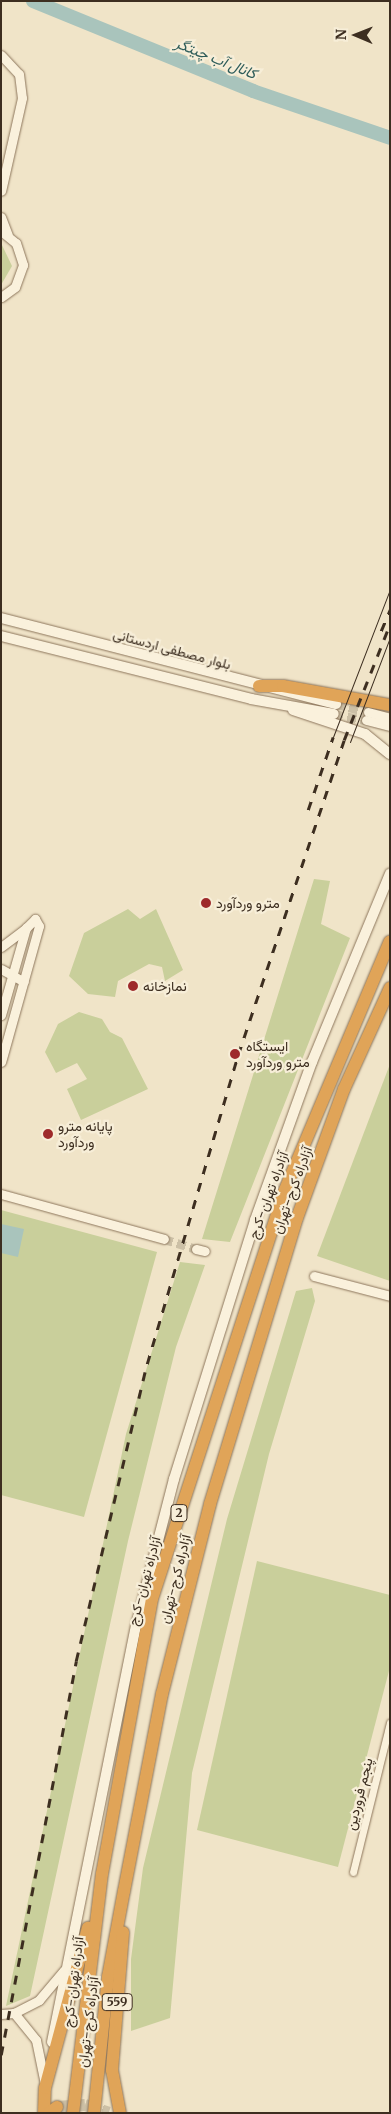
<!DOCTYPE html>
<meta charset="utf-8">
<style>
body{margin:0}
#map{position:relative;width:391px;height:2114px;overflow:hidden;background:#f0e4c8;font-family:Merriweather,Vazirmatn,serif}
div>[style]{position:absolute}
.green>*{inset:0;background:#c9cf9b}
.water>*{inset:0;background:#a9c4bc}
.river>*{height:14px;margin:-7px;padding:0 7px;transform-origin:7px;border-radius:7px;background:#a9c4bc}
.tertiary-tunnel>*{height:9px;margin-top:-4.5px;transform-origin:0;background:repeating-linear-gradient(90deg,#ccc0a6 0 9px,transparent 0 13.5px)}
.motorway-tunnel>*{height:12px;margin-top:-6px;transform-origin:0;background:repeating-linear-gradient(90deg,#ccc0a6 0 12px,transparent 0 18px)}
.roads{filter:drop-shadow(0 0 1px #8d765c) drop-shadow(0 0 1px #8d765c)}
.minor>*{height:7px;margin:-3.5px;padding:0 3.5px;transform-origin:3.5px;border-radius:3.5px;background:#faf1dc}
.tertiary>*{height:9px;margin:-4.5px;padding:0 4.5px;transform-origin:4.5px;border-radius:4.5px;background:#faf1dc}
.secondary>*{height:10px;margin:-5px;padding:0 5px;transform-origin:5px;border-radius:5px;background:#faf1dc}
.motorway>*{height:12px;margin:-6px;padding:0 6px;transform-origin:6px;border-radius:6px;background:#e0a458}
.tram>*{height:1px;margin:-0.5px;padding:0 0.5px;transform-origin:0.5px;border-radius:0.5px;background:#3d2e20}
.rail>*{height:2.5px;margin-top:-1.25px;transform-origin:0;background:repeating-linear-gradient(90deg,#3d2e20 0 9px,transparent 0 18px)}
.dots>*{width:14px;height:14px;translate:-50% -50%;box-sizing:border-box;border:2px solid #f7eed8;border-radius:50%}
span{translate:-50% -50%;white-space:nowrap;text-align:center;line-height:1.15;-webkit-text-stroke:4.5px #f7eed8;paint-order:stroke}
.shield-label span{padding:1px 4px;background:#f7eed8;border:1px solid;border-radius:4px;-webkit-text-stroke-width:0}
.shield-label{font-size:12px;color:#3d2e20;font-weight:700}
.street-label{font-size:14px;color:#3d2e20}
.poi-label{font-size:14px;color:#3d2e20}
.left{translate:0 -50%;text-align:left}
.water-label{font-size:15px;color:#2f5d5a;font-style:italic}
.frame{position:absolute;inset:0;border:2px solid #3d2e20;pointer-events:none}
.north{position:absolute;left:331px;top:10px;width:50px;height:50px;-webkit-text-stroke:4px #f7eed8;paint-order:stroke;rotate:271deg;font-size:14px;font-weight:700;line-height:20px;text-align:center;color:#3d2e20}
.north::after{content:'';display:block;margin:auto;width:18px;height:22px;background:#3d2e20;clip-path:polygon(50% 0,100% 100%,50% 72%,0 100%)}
</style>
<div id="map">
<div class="green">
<i style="clip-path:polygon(1px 243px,12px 266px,1px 285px)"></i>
<i style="clip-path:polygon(314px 879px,330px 881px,321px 924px,350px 938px,230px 1242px,202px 1239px)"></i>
<i style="clip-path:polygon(128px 909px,140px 919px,156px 909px,183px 970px,165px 981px,162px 967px,149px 964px,118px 981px,115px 997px,88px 994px,69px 976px,84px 933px)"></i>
<i style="clip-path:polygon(79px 1012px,102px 1019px,110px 1032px,122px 1038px,148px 1089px,81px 1120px,67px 1089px,87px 1079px,77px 1063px,56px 1073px,45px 1052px,58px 1024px)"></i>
<i style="clip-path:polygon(390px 1064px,390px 1281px,317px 1256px)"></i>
<i style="clip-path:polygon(1px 1210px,157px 1252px,84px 1517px,1px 1495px)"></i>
<i style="clip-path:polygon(180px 1262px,205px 1265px,176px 1347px,128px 1541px,30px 1996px,6px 2006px,126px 1434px)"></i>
<i style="clip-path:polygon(312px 1288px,315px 1301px,269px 1454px,192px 1773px,170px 2018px,131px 2031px,131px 1959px,143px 1868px,227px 1519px,296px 1291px)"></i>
<i style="clip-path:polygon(257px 1561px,390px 1595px,390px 1667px,338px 1867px,197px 1830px)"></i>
</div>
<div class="water">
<i style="clip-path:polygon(1px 1224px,24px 1229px,18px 1257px,1px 1253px)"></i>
</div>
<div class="river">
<i style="left:33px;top:1px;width:238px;rotate:22.2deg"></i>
<i style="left:253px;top:91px;width:145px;rotate:18.9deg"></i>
</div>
<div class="tertiary-tunnel">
<i style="left:336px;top:704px;width:33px;rotate:14deg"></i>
<i style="left:334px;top:714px;width:33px;rotate:11deg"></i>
<i style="left:164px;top:1239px;width:34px;rotate:17deg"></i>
</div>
<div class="motorway-tunnel">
<i style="left:57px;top:2107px;width:28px;rotate:-4deg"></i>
<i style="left:85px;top:2105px;width:25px;rotate:18deg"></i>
</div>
<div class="roads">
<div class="minor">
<i style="left:353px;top:1872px;width:154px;rotate:-76.1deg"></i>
</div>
<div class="tertiary">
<i style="left:1px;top:55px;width:26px;rotate:47deg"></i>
<i style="left:19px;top:74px;width:24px;rotate:83deg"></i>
<i style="left:22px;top:98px;width:95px;rotate:102.7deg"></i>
<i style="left:1px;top:217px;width:19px;rotate:69deg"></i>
<i style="left:1px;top:231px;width:19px;rotate:39deg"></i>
<i style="left:16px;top:243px;width:23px;rotate:72deg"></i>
<i style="left:23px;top:265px;width:23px;rotate:110deg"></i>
<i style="left:15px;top:287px;width:17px;rotate:144deg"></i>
<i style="left:368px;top:712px;width:23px;rotate:15deg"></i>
<i style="left:366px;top:720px;width:25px;rotate:14deg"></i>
<i style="left:1px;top:947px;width:31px;rotate:-37deg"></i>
<i style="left:1px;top:969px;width:26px;rotate:29deg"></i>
<i style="left:1px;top:1015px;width:91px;rotate:-74deg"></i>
<i style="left:26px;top:928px;width:13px;rotate:-45deg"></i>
<i style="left:35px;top:919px;width:8px;rotate:60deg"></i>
<i style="left:39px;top:926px;width:141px;rotate:105.6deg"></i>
<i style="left:1px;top:1194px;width:169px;rotate:15.4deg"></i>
<i style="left:196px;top:1249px;width:9px;rotate:13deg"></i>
<i style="left:314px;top:1276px;width:79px;rotate:14.7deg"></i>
<i style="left:1px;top:2014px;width:13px;rotate:-4deg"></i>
<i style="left:45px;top:2084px;width:45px;rotate:-101.6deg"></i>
<i style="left:36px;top:2040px;width:35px;rotate:-129deg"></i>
<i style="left:14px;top:2013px;width:28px;rotate:-27deg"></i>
<i style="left:39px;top:2000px;width:39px;rotate:-50deg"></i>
</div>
<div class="secondary">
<i style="left:1px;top:618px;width:346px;rotate:14.4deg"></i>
<i style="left:1px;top:636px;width:258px;rotate:14.1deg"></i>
<i style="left:251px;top:699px;width:84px;rotate:10.2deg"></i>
<i style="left:293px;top:710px;width:76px;rotate:18.4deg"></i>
<i style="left:365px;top:734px;width:32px;rotate:39deg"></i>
<i style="left:52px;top:2042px;width:429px;rotate:-78.6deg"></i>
<i style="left:137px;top:1622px;width:148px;rotate:-75.5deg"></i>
<i style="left:174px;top:1479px;width:271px;rotate:-72.6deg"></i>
<i style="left:255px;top:1220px;width:168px;rotate:-70.2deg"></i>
<i style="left:312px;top:1062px;width:204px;rotate:-67.5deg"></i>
</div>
<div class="motorway">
<i style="left:259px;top:686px;width:24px"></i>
<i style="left:283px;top:686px;width:109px;rotate:10.1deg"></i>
<i style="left:44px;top:2113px;width:25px;rotate:-88deg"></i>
<i style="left:45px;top:2088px;width:166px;rotate:-75deg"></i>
<i style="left:49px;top:2113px;width:10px;rotate:-37deg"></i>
<i style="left:73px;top:2113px;width:241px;rotate:-83.1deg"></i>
<i style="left:102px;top:1874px;width:280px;rotate:-79.7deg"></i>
<i style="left:152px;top:1599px;width:428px;rotate:-72deg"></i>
<i style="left:284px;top:1192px;width:272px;rotate:-67.1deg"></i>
<i style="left:94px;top:2113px;width:137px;rotate:-84.1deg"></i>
<i style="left:108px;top:1977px;width:87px;rotate:-79.5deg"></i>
<i style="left:124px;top:1891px;width:201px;rotate:-79.1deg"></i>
<i style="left:162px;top:1694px;width:196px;rotate:-75.8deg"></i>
<i style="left:210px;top:1504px;width:299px;rotate:-73.1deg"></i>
<i style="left:297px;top:1218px;width:137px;rotate:-70deg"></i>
<i style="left:344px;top:1089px;width:111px;rotate:-65.5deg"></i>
<i style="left:120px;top:2113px;width:44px;rotate:-100.5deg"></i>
<i style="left:112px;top:2070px;width:138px;rotate:-85.4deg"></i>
</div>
</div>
<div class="tram">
<i style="left:333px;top:737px;width:159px;rotate:-68.9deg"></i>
<i style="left:350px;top:742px;width:112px;rotate:-69.1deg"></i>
</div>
<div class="rail">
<i style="left:381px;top:631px;width:23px;rotate:-67deg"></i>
<i style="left:308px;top:810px;width:77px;rotate:-71.1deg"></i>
<i style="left:1px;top:2055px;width:401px;rotate:-79.2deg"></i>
<i style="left:76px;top:1661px;width:305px;rotate:-76.6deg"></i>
<i style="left:147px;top:1364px;width:322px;rotate:-73.6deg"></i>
<i style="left:238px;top:1055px;width:332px;rotate:-71.4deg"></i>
<i style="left:344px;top:740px;width:125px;rotate:-68.4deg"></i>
</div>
<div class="dots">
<i style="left:206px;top:903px;background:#9e2a2b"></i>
<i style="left:133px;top:986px;background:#9e2a2b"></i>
<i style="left:235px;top:1054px;background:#9e2a2b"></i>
<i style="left:48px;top:1134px;background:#9e2a2b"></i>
</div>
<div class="shield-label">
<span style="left:179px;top:1513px">2</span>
<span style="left:117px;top:2002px">559</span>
</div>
<div class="street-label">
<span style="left:172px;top:649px;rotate:15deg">بلوار مصطفی اردستانی</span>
<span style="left:292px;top:1190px;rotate:-70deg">آزادراه کرج-تهران</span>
<span style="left:268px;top:1195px;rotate:-70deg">آزادراه تهران-کرج</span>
<span style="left:175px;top:1579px;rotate:-76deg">آزادراه کرج-تهران</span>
<span style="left:144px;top:1581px;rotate:-75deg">آزادراه تهران-کرج</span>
<span style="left:359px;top:1794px;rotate:-76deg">پنجم فروردین</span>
<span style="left:73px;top:1982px;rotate:-83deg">آزادراه تهران-کرج</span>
<span style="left:88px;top:2022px;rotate:-83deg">آزادراه کرج-تهران</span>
</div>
<div class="poi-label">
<span class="left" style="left:216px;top:903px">مترو وردآورد</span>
<span class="left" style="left:143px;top:986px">نمازخانه</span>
<span class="left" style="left:246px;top:1054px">ایستگاه<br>مترو وردآورد</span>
<span class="left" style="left:58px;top:1134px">پایانه مترو<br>وردآورد</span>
</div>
<div class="water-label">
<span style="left:216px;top:58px;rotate:22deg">کانال آب چیتگر</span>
</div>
<div class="frame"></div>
<div class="north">N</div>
</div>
